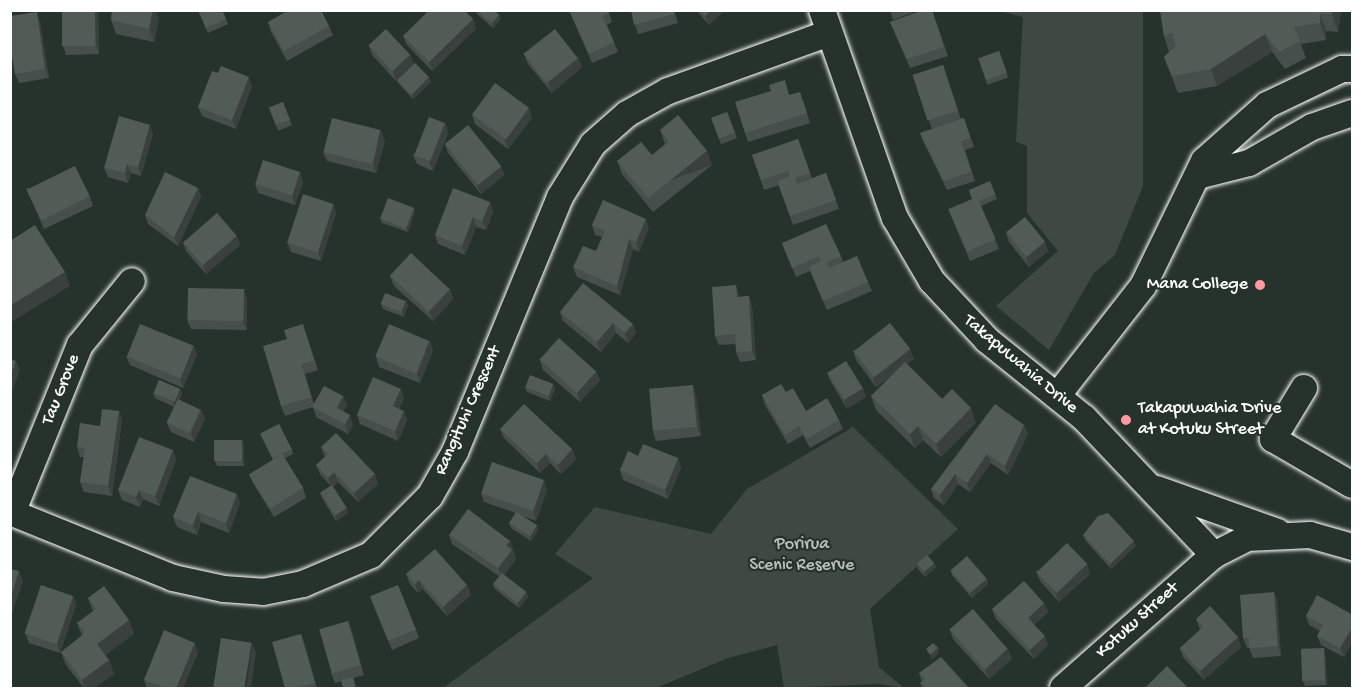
<!DOCTYPE html>
<style>
body{margin:0}
#map{position:relative;width:1363px;height:699px;overflow:hidden;background:#26332d;font-family:"Gochi Hand",sans-serif}
div>[style]{position:absolute}
.green>*{inset:0;background:#3e4944}
.roads{filter:drop-shadow(0 0 2px #fff) drop-shadow(0 0 2px #fff)}
.minor>*{height:26px;margin:-13px;padding:0 13px;transform-origin:13px;border-radius:13px;background:#26332d}
.wall>*{inset:0;background:#464f4b;transform-origin:0 0}
.shaded-wall>*{inset:0;background:#39403d;transform-origin:0 0}
.building>*{inset:0;background:#515c57;transform-origin:0 0}
.dots>*{width:16px;height:16px;translate:-50% -50%;box-sizing:border-box;border:3px solid #26332d;border-radius:50%}
span{translate:-50% -50%;white-space:nowrap;text-align:center;line-height:1.15;-webkit-text-stroke:4.5px #26332d;paint-order:stroke}
.poi-label{font-size:18px;color:#fff}
.right{translate:-100% -50%;text-align:right}
.left{translate:0 -50%;text-align:left}
.street-label{font-size:18px;color:#fff}
.park-label{font-size:18px;color:#bbbfbe}
.frame{position:absolute;inset:0;border:12px solid #fff;pointer-events:none}
</style>
<div id="map">
<div class="green">
<i style="clip-path:polygon(999px 11px,1143px 11px,1143px 186px,1115px 255px,1094px 273px,1049px 350px,996px 306px,1058px 251px,1027px 213px,1027px 146px,1016px 142px,1023px 17px)"></i>
<i style="clip-path:polygon(1352px 77px,1352px 84px,1279px 114px,1250px 138px,1257px 148px,1223px 163px,1224px 150px,1260px 119px)"></i>
<i style="clip-path:polygon(853px 427px,958px 529px,870px 609px,879px 667px,904px 688px,878px 684px,784px 688px,777px 645px,728px 658px,656px 688px,443px 688px,593px 578px,555px 554px,595px 507px,711px 534px,747px 489px)"></i>
</div>
<div class="roads">
<div class="minor">
<i style="left:822px;top:10px;width:220px;rotate:70.7deg"></i>
<i style="left:895px;top:218px;width:73px;rotate:59.6deg"></i>
<i style="left:932px;top:281px;width:81px;rotate:47deg"></i>
<i style="left:987px;top:340px;width:124px;rotate:38.8deg"></i>
<i style="left:1084px;top:418px;width:189px;rotate:46.5deg"></i>
<i style="left:1198px;top:176px;width:53px;rotate:-14.3deg"></i>
<i style="left:1249px;top:163px;width:73px;rotate:-29.7deg"></i>
<i style="left:1312px;top:127px;width:42px;rotate:-19.3deg"></i>
<i style="left:1304px;top:388px;width:60px;rotate:121.3deg"></i>
<i style="left:1273px;top:439px;width:91px;rotate:30.2deg"></i>
<i style="left:1057px;top:396px;width:140px;rotate:-52deg"></i>
<i style="left:1143px;top:286px;width:139px;rotate:-64deg"></i>
<i style="left:1204px;top:161px;width:84px;rotate:-41.6deg"></i>
<i style="left:1267px;top:105px;width:83px;rotate:-25.6deg"></i>
<i style="left:1342px;top:69px;width:10px"></i>
<i style="left:1157px;top:489px;width:128px;rotate:19.6deg"></i>
<i style="left:10px;top:512px;width:176px;rotate:22deg"></i>
<i style="left:173px;top:578px;width:52px;rotate:12.2deg"></i>
<i style="left:224px;top:589px;width:39px;rotate:4deg"></i>
<i style="left:263px;top:592px;width:41px;rotate:-11.3deg"></i>
<i style="left:303px;top:584px;width:74px;rotate:-23.1deg"></i>
<i style="left:371px;top:555px;width:83px;rotate:-45deg"></i>
<i style="left:430px;top:496px;width:51px;rotate:-60.4deg"></i>
<i style="left:455px;top:452px;width:276px;rotate:-67.6deg"></i>
<i style="left:560px;top:197px;width:62px;rotate:-58.1deg"></i>
<i style="left:593px;top:144px;width:45px;rotate:-41.4deg"></i>
<i style="left:627px;top:114px;width:47px;rotate:-29.3deg"></i>
<i style="left:668px;top:91px;width:171px;rotate:-19.8deg"></i>
<i style="left:12px;top:513px;width:181px;rotate:-68deg"></i>
<i style="left:80px;top:345px;width:82px;rotate:-50.9deg"></i>
<i style="left:1063px;top:688px;width:201px;rotate:-41.4deg"></i>
<i style="left:1214px;top:555px;width:37px;rotate:-27deg"></i>
<i style="left:1247px;top:538px;width:63px;rotate:-2.7deg"></i>
<i style="left:1310px;top:535px;width:44px;rotate:15.9deg"></i>
</div>
</div>
<div class="wall">
<i style="clip-path:polygon(62px 10px,98px 10px,99px 54px,66px 55px,63px 46px)"></i>
<i style="clip-path:polygon(198px 10px,222px 10px,228px 24px,208px 33px)"></i>
<i style="clip-path:polygon(429px 10px,464px 10px,473px 19px,476px 29px,432px 71px,407px 45px,403px 36px)"></i>
<i style="clip-path:polygon(475px 10px,499px 15px,501px 19px,493px 28px,477px 14px)"></i>
<i style="clip-path:polygon(569px 10px,608px 10px,612px 22px,607px 25px,618px 52px,592px 63px)"></i>
<i style="clip-path:polygon(631px 10px,674px 10px,678px 23px,638px 34px)"></i>
<i style="clip-path:polygon(696px 10px,725px 10px,709px 25px)"></i>
<i style="clip-path:polygon(890px 10px,920px 10px,893px 20px)"></i>
<i style="clip-path:polygon(932px 10px,948px 56px,910px 68px,890px 22px)"></i>
<i style="clip-path:polygon(1160px 10px,1341px 10px,1338px 32px,1326px 31px,1326px 40px,1301px 44px,1306px 58px,1285px 69px,1272px 52px,1217px 86px,1178px 93px,1164px 57px,1169px 52px,1164px 36px)"></i>
<i style="clip-path:polygon(159px 18px,154px 42px,116px 34px,111px 20px)"></i>
<i style="clip-path:polygon(40px 22px,49px 78px,19px 83px,15px 74px)"></i>
<i style="clip-path:polygon(268px 22px,329px 26px,333px 35px,287px 61px,271px 32px)"></i>
<i style="clip-path:polygon(369px 46px,410px 55px,414px 64px,431px 82px,413px 99px,399px 84px,397px 80px,396px 81px,372px 55px)"></i>
<i style="left:999px;top:51px;width:28px;height:22px;rotate:71deg"></i>
<i style="clip-path:polygon(524px 54px,578px 58px,582px 67px,552px 93px,528px 64px)"></i>
<i style="clip-path:polygon(943px 65px,961px 119px,964px 118px,974px 147px,965px 150px,975px 181px,947px 190px,924px 143px,920px 133px,932px 129px,913px 75px)"></i>
<i style="clip-path:polygon(218px 73px,252px 86px,236px 129px,202px 116px,198px 107px)"></i>
<i style="clip-path:polygon(790px 95px,803px 101px,810px 123px,748px 142px,745px 133px)"></i>
<i style="left:283px;top:102px;width:25px;height:15px;rotate:69deg"></i>
<i style="clip-path:polygon(529px 108px,532px 118px,508px 149px,475px 124px,472px 115px)"></i>
<i style="left:727px;top:112px;width:28px;height:17px;rotate:69deg"></i>
<i style="clip-path:polygon(445px 123px,448px 133px,433px 171px,417px 164px,413px 155px)"></i>
<i style="clip-path:polygon(660px 130px,707px 151px,712px 165px,653px 212px,622px 174px,617px 161px,652px 155px,665px 144px)"></i>
<i style="clip-path:polygon(153px 134px,141px 176px,131px 173px,128px 183px,108px 177px,104px 168px)"></i>
<i style="clip-path:polygon(798px 139px,812px 178px,826px 173px,839px 209px,793px 225px,779px 185px,764px 190px,752px 155px)"></i>
<i style="clip-path:polygon(385px 140px,376px 173px,327px 161px,323px 152px)"></i>
<i style="clip-path:polygon(445px 144px,501px 166px,504px 175px,481px 194px,448px 153px)"></i>
<i style="clip-path:polygon(990px 181px,997px 199px,981px 206px,999px 249px,970px 261px,948px 209px,972px 199px)"></i>
<i style="clip-path:polygon(303px 182px,295px 205px,258px 193px,255px 184px)"></i>
<i style="clip-path:polygon(26px 188px,90px 197px,93px 206px,44px 229px)"></i>
<i style="clip-path:polygon(198px 188px,201px 197px,178px 246px,148px 224px,145px 215px)"></i>
<i style="clip-path:polygon(490px 202px,493px 212px,486px 230px,476px 227px,465px 255px,438px 244px,435px 235px)"></i>
<i style="clip-path:polygon(333px 204px,336px 213px,321px 261px,291px 252px,287px 242px)"></i>
<i style="clip-path:polygon(415px 212px,408px 232px,382px 223px,380px 218px)"></i>
<i style="clip-path:polygon(592px 225px,649px 228px,639px 252px,633px 249px,620px 295px,577px 277px,573px 267px,596px 251px,602px 237px,595px 235px)"></i>
<i style="clip-path:polygon(1006px 232px,1048px 251px,1029px 267px,1009px 242px)"></i>
<i style="clip-path:polygon(237px 236px,240px 245px,206px 274px,186px 251px,183px 242px)"></i>
<i style="clip-path:polygon(782px 243px,841px 256px,843px 262px,868px 282px,872px 291px,827px 310px,810px 271px,796px 277px)"></i>
<i style="clip-path:polygon(390px 276px,450px 289px,453px 299px,433px 321px,394px 286px)"></i>
<i style="clip-path:polygon(736px 285px,739px 297px,749px 296px,752px 306px,756px 360px,740px 362px,736px 352px,736px 344px,719px 345px,715px 336px)"></i>
<i style="clip-path:polygon(247px 298px,247px 330px,191px 329px,187px 320px)"></i>
<i style="clip-path:polygon(406px 301px,408px 305px,404px 317px,383px 309px,381px 304px)"></i>
<i style="clip-path:polygon(560px 312px,633px 324px,636px 333px,628px 343px,616px 333px,601px 352px,563px 321px)"></i>
<i style="clip-path:polygon(306px 333px,318px 370px,305px 374px,314px 404px,343px 396px,347px 405px,343px 412px,353px 425px,348px 434px,316px 417px,313px 407px,285px 416px,281px 406px)"></i>
<i style="clip-path:polygon(433px 350px,420px 383px,379px 367px,376px 357px)"></i>
<i style="clip-path:polygon(853px 350px,914px 359px,907px 364px,942px 399px,976px 422px,941px 457px,923px 440px,915px 448px,876px 410px,871px 396px,894px 374px,876px 387px,856px 360px)"></i>
<i style="clip-path:polygon(197px 355px,183px 388px,130px 365px,126px 356px)"></i>
<i style="clip-path:polygon(540px 360px,596px 371px,600px 380px,580px 402px,543px 370px)"></i>
<i style="clip-path:polygon(827px 373px,863px 388px,866px 397px,847px 409px,831px 382px)"></i>
<i style="clip-path:polygon(553px 384px,555px 389px,550px 401px,527px 392px,525px 387px)"></i>
<i style="clip-path:polygon(180px 389px,182px 394px,179px 400px,201px 410px,205px 419px,194px 442px,171px 432px,167px 423px,174px 407px,155px 398px,153px 393px)"></i>
<i style="clip-path:polygon(786px 392px,806px 411px,839px 420px,843px 429px,810px 448px,803px 435px,788px 444px,765px 405px,762px 395px)"></i>
<i style="clip-path:polygon(696px 395px,701px 436px,656px 441px,653px 432px)"></i>
<i style="clip-path:polygon(404px 398px,399px 409px,407px 420px,398px 441px,360px 424px,357px 415px)"></i>
<i style="clip-path:polygon(119px 411px,122px 420px,112px 496px,84px 492px,80px 482px,84px 457px,80px 457px,77px 447px,100px 426px)"></i>
<i style="clip-path:polygon(1024px 425px,1028px 434px,1008px 475px,991px 463px,970px 492px,958px 484px,944px 505px,934px 498px,931px 489px)"></i>
<i style="clip-path:polygon(500px 429px,572px 449px,576px 459px,561px 474px,550px 463px,540px 473px,504px 438px)"></i>
<i style="clip-path:polygon(260px 434px,292px 449px,293px 454px,285px 458px,303px 488px,306px 498px,274px 517px,253px 483px,249px 474px,273px 460px)"></i>
<i style="clip-path:polygon(242px 440px,244px 445px,244px 466px,217px 466px,215px 462px)"></i>
<i style="clip-path:polygon(321px 447px,378px 484px,358px 502px,338px 482px,333px 487px,348px 513px,336px 521px,322px 498px,320px 493px,331px 486px,320px 474px,316px 465px,325px 457px)"></i>
<i style="clip-path:polygon(173px 450px,176px 460px,159px 506px,143px 499px,140px 507px,122px 500px,118px 490px)"></i>
<i style="clip-path:polygon(638px 456px,678px 458px,681px 468px,668px 499px,623px 480px,620px 470px)"></i>
<i style="clip-path:polygon(547px 490px,536px 521px,520px 515px,538px 530px,531px 541px,511px 528px,509px 523px,516px 513px,484px 502px,481px 493px)"></i>
<i style="clip-path:polygon(240px 503px,229px 533px,201px 522px,197px 535px,177px 527px,173px 517px)"></i>
<i style="clip-path:polygon(449px 535px,510px 541px,516px 559px,504px 575px,526px 592px,528px 597px,519px 608px,495px 589px,493px 584px,499px 576px,452px 544px)"></i>
<i style="clip-path:polygon(1083px 535px,1136px 546px,1111px 569px,1085px 540px)"></i>
<i style="clip-path:polygon(934px 563px,936px 567px,925px 577px,918px 569px,917px 564px)"></i>
<i style="clip-path:polygon(1087px 564px,1090px 574px,1059px 602px,1040px 581px,1036px 571px)"></i>
<i style="clip-path:polygon(951px 571px,987px 579px,988px 584px,972px 598px,952px 575px)"></i>
<i style="clip-path:polygon(406px 574px,467px 585px,471px 595px,447px 616px,423px 589px,418px 593px,410px 584px)"></i>
<i style="clip-path:polygon(1274px 592px,1277px 601px,1281px 656px,1253px 658px,1249px 648px,1247px 648px,1243px 638px)"></i>
<i style="clip-path:polygon(73px 596px,76px 605px,60px 653px,29px 643px,25px 633px)"></i>
<i style="clip-path:polygon(370px 597px,416px 629px,419px 638px,392px 650px)"></i>
<i style="clip-path:polygon(88px 598px,129px 620px,134px 634px,105px 655px,109px 660px,114px 674px,94px 688px,84px 688px,66px 665px,61px 652px,82px 636px,77px 623px,93px 611px)"></i>
<i style="clip-path:polygon(1044px 603px,1048px 612px,1034px 625px,1048px 645px,1034px 659px,996px 619px,992px 609px)"></i>
<i style="clip-path:polygon(1353px 615px,1353px 641px,1344px 657px,1321px 645px,1317px 636px,1320px 631px,1309px 625px,1306px 616px)"></i>
<i style="clip-path:polygon(1196px 619px,1238px 637px,1241px 647px,1204px 680px,1183px 657px,1180px 648px,1200px 630px)"></i>
<i style="clip-path:polygon(348px 621px,364px 675px,335px 683px,331px 673px)"></i>
<i style="clip-path:polygon(950px 630px,1012px 659px,989px 679px,953px 639px)"></i>
<i style="clip-path:polygon(301px 634px,317px 688px,285px 688px)"></i>
<i style="clip-path:polygon(1324px 648px,1325px 653px,1327px 685px,1305px 686px,1303px 681px)"></i>
<i style="clip-path:polygon(198px 653px,183px 688px,147px 688px,144px 680px)"></i>
<i style="clip-path:polygon(919px 673px,968px 687px,968px 688px,922px 688px,920px 683px,922px 682px)"></i>
</div>
<div class="shaded-wall">
<i style="clip-path:polygon(95px 10px,98px 10px,99px 54px,96px 45px)"></i>
<i style="clip-path:polygon(153px 10px,156px 10px,159px 18px,154px 42px,149px 29px)"></i>
<i style="clip-path:polygon(711px 10px,725px 10px,709px 25px,705px 16px)"></i>
<i style="clip-path:polygon(1332px 10px,1341px 10px,1338px 32px,1332px 14px)"></i>
<i style="clip-path:polygon(37px 12px,40px 22px,49px 78px,45px 69px)"></i>
<i style="clip-path:polygon(1320px 14px,1326px 31px,1326px 40px,1320px 23px)"></i>
<i style="clip-path:polygon(499px 15px,501px 19px,493px 28px,492px 23px)"></i>
<i style="clip-path:polygon(473px 19px,476px 29px,432px 71px,429px 62px)"></i>
<i style="clip-path:polygon(1265px 34px,1272px 52px,1217px 86px,1211px 69px)"></i>
<i style="clip-path:polygon(410px 55px,414px 64px,396px 81px,393px 71px)"></i>
<i style="clip-path:polygon(578px 58px,582px 67px,552px 93px,548px 83px)"></i>
<i style="clip-path:polygon(249px 77px,252px 86px,236px 129px,232px 120px)"></i>
<i style="clip-path:polygon(429px 77px,431px 82px,413px 99px,411px 94px)"></i>
<i style="clip-path:polygon(529px 108px,532px 118px,508px 149px,505px 140px)"></i>
<i style="clip-path:polygon(445px 123px,448px 133px,433px 171px,429px 161px)"></i>
<i style="clip-path:polygon(150px 125px,153px 134px,141px 176px,138px 167px)"></i>
<i style="clip-path:polygon(381px 130px,385px 140px,376px 173px,373px 164px)"></i>
<i style="left:707px;top:151px;width:15px;height:75px;rotate:70deg"></i>
<i style="clip-path:polygon(127px 164px,131px 173px,128px 183px,125px 173px)"></i>
<i style="clip-path:polygon(501px 166px,504px 175px,481px 194px,477px 185px)"></i>
<i style="clip-path:polygon(300px 172px,303px 182px,295px 205px,292px 196px)"></i>
<i style="clip-path:polygon(198px 188px,201px 197px,178px 246px,174px 237px)"></i>
<i style="clip-path:polygon(490px 202px,493px 212px,486px 230px,482px 221px)"></i>
<i style="clip-path:polygon(333px 204px,336px 213px,321px 261px,318px 252px)"></i>
<i style="clip-path:polygon(414px 208px,415px 212px,408px 232px,406px 228px)"></i>
<i style="clip-path:polygon(473px 217px,476px 227px,465px 255px,462px 246px)"></i>
<i style="clip-path:polygon(646px 219px,649px 228px,639px 252px,636px 242px)"></i>
<i style="clip-path:polygon(237px 236px,240px 245px,206px 274px,203px 265px)"></i>
<i style="clip-path:polygon(629px 239px,633px 249px,620px 295px,617px 286px)"></i>
<i style="clip-path:polygon(1045px 242px,1048px 251px,1029px 267px,1026px 257px)"></i>
<i style="clip-path:polygon(65px 272px,70px 286px,10px 323px,10px 306px)"></i>
<i style="clip-path:polygon(736px 285px,739px 295px,740px 307px,737px 297px)"></i>
<i style="clip-path:polygon(244px 289px,247px 298px,247px 330px,243px 321px)"></i>
<i style="clip-path:polygon(450px 289px,453px 299px,433px 321px,429px 312px)"></i>
<i style="clip-path:polygon(749px 296px,752px 306px,756px 360px,752px 351px)"></i>
<i style="clip-path:polygon(406px 301px,408px 305px,404px 317px,402px 312px)"></i>
<i style="clip-path:polygon(613px 323px,616px 333px,601px 352px,597px 342px)"></i>
<i style="clip-path:polygon(633px 324px,636px 333px,628px 343px,625px 333px)"></i>
<i style="clip-path:polygon(430px 341px,433px 350px,420px 383px,417px 374px)"></i>
<i style="clip-path:polygon(194px 346px,197px 355px,183px 388px,180px 378px)"></i>
<i style="clip-path:polygon(910px 349px,914px 359px,876px 387px,873px 377px)"></i>
<i style="clip-path:polygon(16px 361px,20px 370px,10px 397px,10px 378px)"></i>
<i style="clip-path:polygon(596px 371px,600px 380px,580px 402px,577px 393px)"></i>
<i style="clip-path:polygon(553px 384px,555px 389px,550px 401px,548px 396px)"></i>
<i style="clip-path:polygon(693px 385px,696px 395px,701px 436px,697px 427px)"></i>
<i style="clip-path:polygon(863px 388px,866px 397px,847px 409px,844px 400px)"></i>
<i style="clip-path:polygon(180px 389px,182px 394px,175px 408px,173px 403px)"></i>
<i style="clip-path:polygon(401px 389px,404px 398px,396px 415px,393px 406px)"></i>
<i style="clip-path:polygon(343px 396px,347px 405px,340px 418px,337px 408px)"></i>
<i style="clip-path:polygon(971px 408px,976px 422px,941px 457px,936px 444px)"></i>
<i style="clip-path:polygon(201px 410px,205px 419px,194px 442px,191px 433px)"></i>
<i style="clip-path:polygon(119px 411px,122px 420px,112px 496px,108px 486px)"></i>
<i style="clip-path:polygon(404px 411px,407px 420px,398px 441px,395px 431px)"></i>
<i style="clip-path:polygon(350px 415px,353px 425px,348px 434px,345px 424px)"></i>
<i style="clip-path:polygon(1024px 425px,1028px 434px,1008px 475px,1005px 466px)"></i>
<i style="clip-path:polygon(918px 426px,923px 440px,915px 448px,910px 434px)"></i>
<i style="clip-path:polygon(242px 440px,244px 445px,244px 466px,242px 461px)"></i>
<i style="clip-path:polygon(572px 449px,576px 459px,561px 474px,558px 465px)"></i>
<i style="clip-path:polygon(173px 450px,176px 460px,159px 506px,155px 496px)"></i>
<i style="clip-path:polygon(546px 454px,550px 463px,540px 473px,537px 463px)"></i>
<i style="clip-path:polygon(987px 454px,991px 463px,970px 492px,967px 483px)"></i>
<i style="clip-path:polygon(678px 458px,681px 468px,668px 499px,665px 490px)"></i>
<i style="clip-path:polygon(334px 472px,338px 482px,332px 488px,328px 478px)"></i>
<i style="clip-path:polygon(375px 474px,378px 484px,358px 502px,354px 493px)"></i>
<i style="clip-path:polygon(955px 474px,958px 484px,944px 505px,940px 495px)"></i>
<i style="clip-path:polygon(544px 480px,547px 490px,536px 521px,533px 511px)"></i>
<i style="clip-path:polygon(139px 490px,143px 499px,140px 507px,136px 497px)"></i>
<i style="clip-path:polygon(237px 494px,240px 503px,229px 533px,226px 523px)"></i>
<i style="clip-path:polygon(347px 508px,348px 513px,336px 521px,335px 516px)"></i>
<i style="clip-path:polygon(198px 512px,201px 522px,197px 535px,193px 525px)"></i>
<i style="clip-path:polygon(537px 525px,538px 530px,531px 541px,530px 536px)"></i>
<i style="clip-path:polygon(510px 541px,516px 559px,502px 578px,498px 568px,506px 545px)"></i>
<i style="clip-path:polygon(1134px 541px,1136px 546px,1111px 569px,1110px 564px)"></i>
<i style="clip-path:polygon(934px 563px,936px 567px,925px 577px,924px 572px)"></i>
<i style="clip-path:polygon(1087px 564px,1090px 574px,1059px 602px,1055px 592px)"></i>
<i style="clip-path:polygon(19px 571px,23px 581px,10px 620px,10px 600px)"></i>
<i style="clip-path:polygon(987px 579px,988px 584px,972px 598px,970px 593px)"></i>
<i style="clip-path:polygon(419px 580px,423px 589px,418px 593px,415px 584px)"></i>
<i style="clip-path:polygon(467px 585px,471px 595px,447px 616px,443px 607px)"></i>
<i style="clip-path:polygon(526px 592px,528px 597px,519px 608px,517px 604px)"></i>
<i style="clip-path:polygon(1274px 592px,1277px 601px,1281px 656px,1278px 646px)"></i>
<i style="clip-path:polygon(73px 596px,76px 605px,60px 653px,57px 644px)"></i>
<i style="clip-path:polygon(1044px 603px,1048px 612px,1031px 628px,1028px 618px)"></i>
<i style="clip-path:polygon(129px 620px,134px 634px,102px 658px,97px 644px)"></i>
<i style="clip-path:polygon(348px 621px,352px 630px,364px 675px,361px 665px)"></i>
<i style="clip-path:polygon(1353px 626px,1353px 641px,1344px 657px,1340px 648px)"></i>
<i style="clip-path:polygon(301px 634px,305px 644px,317px 688px,315px 683px)"></i>
<i style="clip-path:polygon(1045px 636px,1048px 645px,1034px 659px,1030px 650px)"></i>
<i style="clip-path:polygon(1238px 637px,1241px 647px,1204px 680px,1200px 671px)"></i>
<i style="clip-path:polygon(195px 643px,198px 653px,183px 688px,176px 688px)"></i>
<i style="clip-path:polygon(252px 643px,256px 652px,251px 688px,246px 688px)"></i>
<i style="clip-path:polygon(938px 648px,939px 653px,932px 660px,930px 655px)"></i>
<i style="clip-path:polygon(1324px 648px,1325px 653px,1327px 685px,1325px 680px)"></i>
<i style="clip-path:polygon(1008px 649px,1012px 659px,989px 679px,985px 670px)"></i>
<i style="clip-path:polygon(109px 660px,114px 674px,94px 688px,85px 688px,82px 680px)"></i>
</div>
<div class="building">
<i style="left:62px;top:10px;width:33px;height:36px"></i>
<i style="clip-path:polygon(112px 10px,153px 10px,149px 29px,111px 20px)"></i>
<i style="clip-path:polygon(198px 10px,222px 10px,226px 19px,206px 28px)"></i>
<i style="clip-path:polygon(289px 10px,321px 10px,329px 26px,284px 51px,268px 22px)"></i>
<i style="clip-path:polygon(430px 10px,464px 10px,473px 19px,429px 62px,403px 36px)"></i>
<i style="clip-path:polygon(476px 10px,494px 10px,499px 15px,492px 23px)"></i>
<i style="clip-path:polygon(569px 10px,608px 10px,609px 13px,602px 16px,614px 42px,589px 54px)"></i>
<i style="clip-path:polygon(631px 10px,673px 10px,674px 14px,634px 25px)"></i>
<i style="clip-path:polygon(701px 10px,711px 10px,705px 16px)"></i>
<i style="clip-path:polygon(923px 10px,932px 10px,944px 47px,907px 59px,890px 22px)"></i>
<i style="clip-path:polygon(1160px 10px,1332px 10px,1332px 14px,1320px 14px,1320px 23px,1294px 27px,1300px 41px,1279px 52px,1265px 34px,1211px 69px,1172px 76px,1164px 57px,1176px 46px,1172px 33px,1164px 36px)"></i>
<i style="clip-path:polygon(37px 12px,45px 69px,15px 74px,10px 45px,10px 16px)"></i>
<i style="left:386px;top:29px;width:35px;height:24px;rotate:47deg"></i>
<i style="left:555px;top:29px;width:37px;height:40px;rotate:52deg"></i>
<i style="left:999px;top:51px;width:23px;height:22px;rotate:70deg"></i>
<i style="left:415px;top:63px;width:20px;height:25px;rotate:45deg"></i>
<i style="left:943px;top:65px;width:48px;height:32px;rotate:72deg"></i>
<i style="clip-path:polygon(221px 66px,249px 77px,232px 120px,198px 107px,212px 71px,218px 73px)"></i>
<i style="clip-path:polygon(785px 80px,789px 95px,800px 92px,807px 113px,745px 133px,735px 102px,771px 91px,769px 85px)"></i>
<i style="left:495px;top:83px;width:42px;height:39px;rotate:36deg"></i>
<i style="left:283px;top:102px;width:19px;height:15px;rotate:69deg"></i>
<i style="left:727px;top:112px;width:22px;height:17px;rotate:69deg"></i>
<i style="clip-path:polygon(678px 115px,707px 151px,648px 198px,617px 161px,641px 142px,652px 155px,669px 142px,660px 130px)"></i>
<i style="clip-path:polygon(119px 116px,150px 125px,138px 167px,127px 164px,125px 173px,104px 168px)"></i>
<i style="left:429px;top:117px;width:17px;height:41px;rotate:21deg"></i>
<i style="left:332px;top:118px;width:50px;height:35px;rotate:14deg"></i>
<i style="clip-path:polygon(964px 118px,970px 138px,961px 141px,971px 172px,944px 181px,920px 133px)"></i>
<i style="left:468px;top:125px;width:53px;height:30px;rotate:51deg"></i>
<i style="clip-path:polygon(798px 139px,810px 173px,795px 178px,797px 184px,826px 173px,836px 200px,790px 216px,777px 181px,790px 176px,788px 171px,761px 180px,752px 155px)"></i>
<i style="left:263px;top:160px;width:39px;height:25px;rotate:18deg"></i>
<i style="left:75px;top:166px;width:34px;height:54px;rotate:64deg"></i>
<i style="clip-path:polygon(165px 172px,198px 188px,174px 237px,145px 215px)"></i>
<i style="clip-path:polygon(990px 181px,995px 194px,979px 201px,977px 197px,972px 199px,969px 190px)"></i>
<i style="clip-path:polygon(453px 188px,490px 202px,482px 221px,473px 217px,462px 246px,435px 235px)"></i>
<i style="left:303px;top:194px;width:32px;height:51px;rotate:18deg"></i>
<i style="left:977px;top:197px;width:46px;height:31px;rotate:66deg"></i>
<i style="left:388px;top:198px;width:28px;height:22px;rotate:21deg"></i>
<i style="clip-path:polygon(603px 200px,646px 219px,636px 242px,629px 239px,617px 286px,573px 267px,583px 246px,596px 251px,605px 231px,592px 225px)"></i>
<i style="left:217px;top:213px;width:30px;height:45px;rotate:49deg"></i>
<i style="left:1025px;top:217px;width:32px;height:24px;rotate:51deg"></i>
<i style="clip-path:polygon(826px 224px,841px 256px,826px 263px,829px 268px,857px 256px,868px 282px,823px 301px,809px 267px,821px 261px,819px 256px,792px 268px,782px 243px)"></i>
<i style="clip-path:polygon(35px 225px,65px 272px,10px 306px,10px 241px)"></i>
<i style="left:411px;top:253px;width:53px;height:31px;rotate:43deg"></i>
<i style="clip-path:polygon(583px 283px,633px 324px,625px 333px,613px 323px,597px 342px,560px 312px)"></i>
<i style="clip-path:polygon(736px 285px,737px 297px,749px 296px,752px 351px,736px 352px,735px 334px,715px 336px,712px 287px)"></i>
<i style="left:188px;top:288px;width:56px;height:32px;rotate:1deg"></i>
<i style="left:385px;top:293px;width:22px;height:12px;rotate:21deg"></i>
<i style="left:890px;top:323px;width:33px;height:46px;rotate:52deg"></i>
<i style="left:140px;top:324px;width:58px;height:35px;rotate:22deg"></i>
<i style="clip-path:polygon(303px 324px,314px 361px,301px 364px,311px 397px,281px 406px,263px 346px,287px 339px,284px 330px)"></i>
<i style="left:389px;top:324px;width:44px;height:35px;rotate:23deg"></i>
<i style="left:559px;top:338px;width:50px;height:29px;rotate:42deg"></i>
<i style="clip-path:polygon(10px 359px,16px 361px,10px 378px)"></i>
<i style="left:846px;top:361px;width:32px;height:22px;rotate:58deg"></i>
<i style="clip-path:polygon(905px 362px,942px 399px,952px 389px,971px 408px,936px 444px,918px 426px,910px 434px,871px 396px)"></i>
<i style="left:530px;top:375px;width:25px;height:13px;rotate:21deg"></i>
<i style="clip-path:polygon(373px 377px,401px 389px,393px 406px,404px 411px,395px 431px,357px 415px)"></i>
<i style="left:159px;top:380px;width:23px;height:14px;rotate:23deg"></i>
<i style="clip-path:polygon(781px 384px,786px 392px,793px 388px,806px 411px,827px 398px,839px 420px,807px 439px,799px 426px,785px 435px,762px 395px)"></i>
<i style="left:693px;top:385px;width:42px;height:44px;rotate:85deg"></i>
<i style="clip-path:polygon(324px 386px,343px 396px,337px 408px,350px 415px,345px 424px,312px 407px)"></i>
<i style="left:178px;top:399px;width:25px;height:26px;rotate:26deg"></i>
<i style="clip-path:polygon(524px 404px,572px 449px,558px 465px,546px 454px,537px 463px,500px 429px)"></i>
<i style="clip-path:polygon(995px 404px,1024px 425px,1005px 466px,987px 454px,967px 483px,955px 474px,940px 495px,931px 489px)"></i>
<i style="clip-path:polygon(102px 409px,119px 411px,108px 486px,80px 482px,85px 448px,77px 447px,80px 423px,100px 426px)"></i>
<i style="left:279px;top:424px;width:28px;height:21px;rotate:63deg"></i>
<i style="clip-path:polygon(336px 433px,375px 474px,354px 493px,334px 472px,328px 478px,316px 465px,328px 454px,321px 447px)"></i>
<i style="clip-path:polygon(139px 437px,173px 450px,155px 496px,139px 490px,136px 497px,118px 490px)"></i>
<i style="left:242px;top:440px;width:21px;height:28px;rotate:90deg"></i>
<i style="clip-path:polygon(643px 444px,678px 458px,665px 490px,620px 470px,628px 451px,638px 456px)"></i>
<i style="left:282px;top:454px;width:40px;height:39px;rotate:58deg"></i>
<i style="left:492px;top:462px;width:55px;height:33px;rotate:19deg"></i>
<i style="clip-path:polygon(190px 476px,237px 494px,226px 523px,198px 512px,193px 525px,173px 517px)"></i>
<i style="left:332px;top:485px;width:27px;height:14px;rotate:57deg"></i>
<i style="clip-path:polygon(468px 509px,510px 541px,506px 545px,512px 550px,498px 568px,449px 535px)"></i>
<i style="left:516px;top:512px;width:25px;height:13px;rotate:32deg"></i>
<i style="clip-path:polygon(1108px 513px,1134px 541px,1110px 564px,1083px 535px,1098px 516px)"></i>
<i style="left:1067px;top:543px;width:29px;height:42px;rotate:46deg"></i>
<i style="clip-path:polygon(435px 549px,467px 585px,443px 607px,419px 580px,415px 584px,406px 574px)"></i>
<i style="left:927px;top:555px;width:11px;height:13px;rotate:49deg"></i>
<i style="left:967px;top:556px;width:30px;height:22px;rotate:49deg"></i>
<i style="clip-path:polygon(10px 569px,19px 571px,10px 600px)"></i>
<i style="left:502px;top:573px;width:31px;height:14px;rotate:38deg"></i>
<i style="clip-path:polygon(1024px 581px,1044px 603px,1028px 618px,1045px 636px,1030px 650px,992px 609px)"></i>
<i style="left:41px;top:585px;width:34px;height:51px;rotate:19deg"></i>
<i style="left:398px;top:585px;width:48px;height:30px;rotate:68deg"></i>
<i style="clip-path:polygon(104px 586px,129px 620px,97px 644px,109px 660px,82px 680px,61px 652px,85px 633px,77px 623px,96px 609px,88px 598px)"></i>
<i style="clip-path:polygon(1274px 592px,1278px 646px,1249px 648px,1249px 638px,1243px 638px,1240px 595px)"></i>
<i style="clip-path:polygon(1317px 595px,1353px 615px,1353px 626px,1340px 648px,1317px 636px,1323px 625px,1306px 616px)"></i>
<i style="clip-path:polygon(1210px 606px,1238px 637px,1200px 671px,1180px 648px,1203px 627px,1196px 619px)"></i>
<i style="left:973px;top:609px;width:53px;height:31px;rotate:49deg"></i>
<i style="left:348px;top:621px;width:46px;height:30px;rotate:74deg"></i>
<i style="clip-path:polygon(164px 630px,195px 643px,176px 688px,165px 688px,144px 680px)"></i>
<i style="clip-path:polygon(301px 634px,315px 683px,295px 688px,285px 688px,272px 642px)"></i>
<i style="left:221px;top:638px;width:31px;height:50px;rotate:9deg"></i>
<i style="clip-path:polygon(933px 643px,938px 648px,930px 655px,926px 649px)"></i>
<i style="left:1324px;top:648px;width:32px;height:23px;rotate:88deg"></i>
<i style="clip-path:polygon(941px 657px,968px 687px,966px 688px,927px 688px,920px 683px,925px 679px,919px 673px)"></i>
<i style="clip-path:polygon(1167px 666px,1188px 688px,1145px 688px)"></i>
<i style="clip-path:polygon(353px 677px,356px 688px,343px 688px,341px 680px)"></i>
</div>
<div class="dots">
<i style="left:1260px;top:285px;background:#ff9aa2"></i>
<i style="left:1126px;top:420px;background:#ff9aa2"></i>
</div>
<div class="poi-label">
<span class="right" style="left:1248px;top:285px">Mana College</span>
<span class="left" style="left:1138px;top:420px">Takapuwahia Drive<br>at Kotuku Street</span>
</div>
<div class="street-label">
<span style="left:1020px;top:365px;rotate:40deg">Takapuwahia Drive</span>
<span style="left:62px;top:390px;rotate:-68deg">Tau Grove</span>
<span style="left:469px;top:411px;rotate:-66deg">Rangituhi Crescent</span>
<span style="left:1138px;top:621px;rotate:-42deg">Kotuku Street</span>
</div>
<div class="park-label">
<span style="left:802px;top:556px">Porirua<br>Scenic Reserve</span>
</div>
<div class="frame"></div>
</div>
